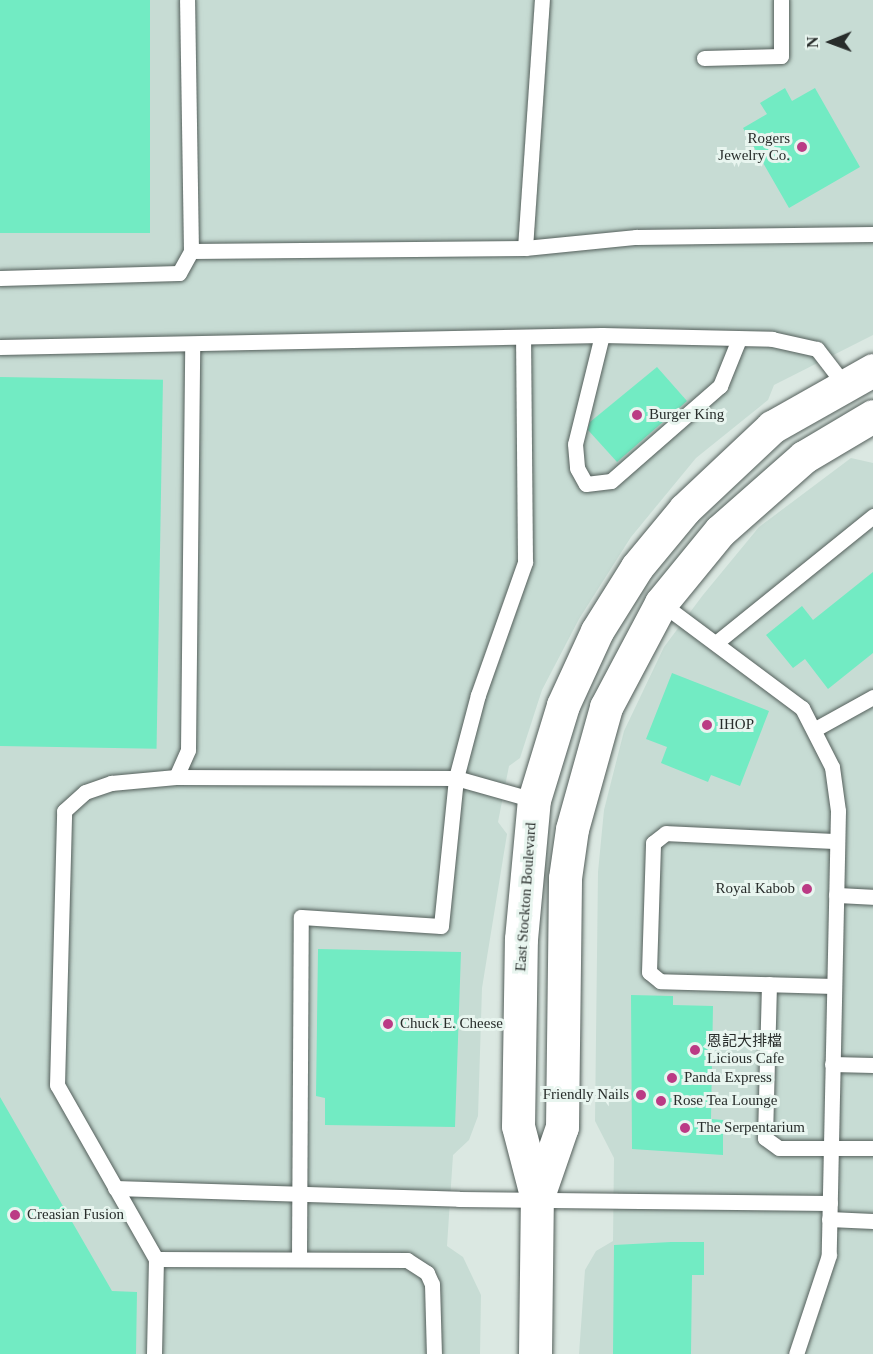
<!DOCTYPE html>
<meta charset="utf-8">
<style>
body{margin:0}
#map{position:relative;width:873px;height:1354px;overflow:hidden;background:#dbe8e2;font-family:"Times New Roman","Noto Sans SC",serif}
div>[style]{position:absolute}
.built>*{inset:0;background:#c7dcd4}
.building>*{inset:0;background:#72ebc3;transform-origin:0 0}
.roads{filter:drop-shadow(0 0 2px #545f5b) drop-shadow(0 0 2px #545f5b)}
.service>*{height:15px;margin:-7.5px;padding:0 7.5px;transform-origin:7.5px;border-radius:7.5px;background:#fff}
.tertiary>*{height:33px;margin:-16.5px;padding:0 16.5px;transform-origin:16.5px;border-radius:16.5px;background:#fff}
.dots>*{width:16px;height:16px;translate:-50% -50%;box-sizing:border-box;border:3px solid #e8f5ef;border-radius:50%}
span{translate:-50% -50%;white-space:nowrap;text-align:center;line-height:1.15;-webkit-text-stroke:6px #e8f5ef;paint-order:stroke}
.poi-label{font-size:15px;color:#282d2b}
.right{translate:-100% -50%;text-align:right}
.left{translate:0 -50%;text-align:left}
.street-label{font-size:15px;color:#282d2b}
.north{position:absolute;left:801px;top:12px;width:60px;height:60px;-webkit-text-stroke:4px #e8f5ef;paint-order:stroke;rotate:269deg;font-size:16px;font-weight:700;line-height:24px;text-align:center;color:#282d2b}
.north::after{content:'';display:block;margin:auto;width:21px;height:27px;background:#282d2b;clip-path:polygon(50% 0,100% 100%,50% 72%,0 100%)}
</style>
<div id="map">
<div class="built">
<i style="clip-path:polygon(0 0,873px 0,873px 335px,774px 385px,768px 400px,696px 458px,631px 537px,579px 619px,542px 690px,520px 758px,509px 766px,498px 822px,507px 834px,482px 988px,478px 1116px,469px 1140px,453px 1155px,447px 1246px,463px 1257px,481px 1295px,480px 1354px,0 1354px)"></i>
<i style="clip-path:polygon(851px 458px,873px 463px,873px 1354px,579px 1354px,585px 1270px,596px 1251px,613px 1241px,614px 1158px,595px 1121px,598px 872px,604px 810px,624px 731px,664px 647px,703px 595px,759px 527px)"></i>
</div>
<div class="building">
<i style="left:0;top:0;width:150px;height:233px"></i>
<i style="clip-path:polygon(785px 88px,792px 101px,815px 88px,860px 167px,789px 208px,743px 128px,767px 114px,760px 103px)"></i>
<i style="clip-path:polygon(657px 367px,687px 401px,617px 462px,588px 430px,590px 422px)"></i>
<i style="left:0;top:377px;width:163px;height:369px;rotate:1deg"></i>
<i style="clip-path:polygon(873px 572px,873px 653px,828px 689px,805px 659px,793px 668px,766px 635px,802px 606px,813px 620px)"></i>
<i style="clip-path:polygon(672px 673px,769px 711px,740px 786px,711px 775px,708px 782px,661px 763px,667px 747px,646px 739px)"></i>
<i style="clip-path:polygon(318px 949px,461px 952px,455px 1127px,325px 1125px,325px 1098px,316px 1096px)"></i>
<i style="clip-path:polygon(631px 995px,673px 996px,673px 1005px,713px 1006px,711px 1119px,723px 1120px,723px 1155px,632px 1149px)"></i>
<i style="clip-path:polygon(0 1097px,112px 1291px,137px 1292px,136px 1354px,0 1354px)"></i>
<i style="clip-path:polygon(671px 1242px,704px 1242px,704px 1275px,692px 1275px,691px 1354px,613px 1354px,614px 1245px)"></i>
</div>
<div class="roads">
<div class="service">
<i style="left:704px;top:58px;width:77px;rotate:-1.5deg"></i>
<i style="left:781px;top:56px;width:56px;rotate:-90deg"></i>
<i style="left:525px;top:248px;width:249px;rotate:-86.1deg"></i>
<i style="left:191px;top:251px;width:334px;rotate:-0.5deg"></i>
<i style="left:525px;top:248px;width:112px;rotate:-5.7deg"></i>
<i style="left:636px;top:237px;width:237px;rotate:-0.7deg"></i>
<i style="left:0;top:278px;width:179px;rotate:-1.6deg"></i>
<i style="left:179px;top:273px;width:25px;rotate:-61deg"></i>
<i style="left:191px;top:251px;width:251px;rotate:-90.9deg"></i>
<i style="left:602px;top:335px;width:112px;rotate:103.9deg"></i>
<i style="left:575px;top:444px;width:24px;rotate:85deg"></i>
<i style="left:577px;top:468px;width:18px;rotate:61deg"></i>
<i style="left:586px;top:484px;width:25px;rotate:-7deg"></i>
<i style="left:611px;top:481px;width:145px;rotate:-41.1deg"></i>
<i style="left:720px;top:386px;width:51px;rotate:-68deg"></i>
<i style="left:0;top:347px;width:602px;rotate:-1.14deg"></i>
<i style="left:602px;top:335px;width:170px;rotate:1.3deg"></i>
<i style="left:772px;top:339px;width:46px;rotate:12.5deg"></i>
<i style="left:817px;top:349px;width:44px;rotate:52.4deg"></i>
<i style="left:661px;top:603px;width:176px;rotate:36.7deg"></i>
<i style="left:802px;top:708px;width:66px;rotate:63deg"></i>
<i style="left:832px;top:767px;width:44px;rotate:82.2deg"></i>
<i style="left:838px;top:811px;width:444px;rotate:91.2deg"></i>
<i style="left:829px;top:1255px;width:104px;rotate:108.4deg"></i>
<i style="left:717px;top:642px;width:201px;rotate:-38.9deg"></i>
<i style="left:817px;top:728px;width:64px;rotate:-29deg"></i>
<i style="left:176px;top:777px;width:30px;rotate:-66deg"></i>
<i style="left:188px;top:750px;width:406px;rotate:-89.4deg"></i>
<i style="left:836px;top:895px;width:37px;rotate:3deg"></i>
<i style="left:769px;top:984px;width:154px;rotate:91.5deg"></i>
<i style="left:765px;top:1138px;width:17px;rotate:36deg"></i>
<i style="left:779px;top:1148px;width:94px"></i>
<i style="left:834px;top:986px;width:174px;rotate:-178.4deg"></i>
<i style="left:660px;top:981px;width:14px;rotate:-141deg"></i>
<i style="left:649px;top:972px;width:129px;rotate:-88.2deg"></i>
<i style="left:653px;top:843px;width:16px;rotate:-38deg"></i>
<i style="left:666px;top:833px;width:171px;rotate:2.7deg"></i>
<i style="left:832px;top:1064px;width:41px;rotate:1.4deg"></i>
<i style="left:115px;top:1188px;width:344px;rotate:1.8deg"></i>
<i style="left:459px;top:1199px;width:371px;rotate:0.6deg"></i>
<i style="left:829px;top:1219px;width:44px;rotate:2.6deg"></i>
<i style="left:156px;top:1259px;width:251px;rotate:0.2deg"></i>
<i style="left:407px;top:1260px;width:24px;rotate:33deg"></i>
<i style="left:427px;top:1273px;width:12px;rotate:66deg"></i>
<i style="left:432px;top:1284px;width:70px;rotate:88.4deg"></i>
<i style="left:299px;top:1259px;width:342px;rotate:-89.7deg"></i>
<i style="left:301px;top:917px;width:140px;rotate:3.7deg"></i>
<i style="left:441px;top:926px;width:149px;rotate:-84.2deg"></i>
<i style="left:456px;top:778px;width:86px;rotate:-75.2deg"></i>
<i style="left:478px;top:695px;width:141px;rotate:-70.5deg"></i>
<i style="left:525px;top:562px;width:225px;rotate:-90.5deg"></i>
<i style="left:154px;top:1354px;width:95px;rotate:-88.8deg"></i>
<i style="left:156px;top:1259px;width:200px;rotate:-119.6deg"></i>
<i style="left:57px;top:1085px;width:274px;rotate:-88.5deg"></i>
<i style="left:64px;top:811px;width:28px;rotate:-42deg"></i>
<i style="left:85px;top:792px;width:28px;rotate:-19deg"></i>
<i style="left:111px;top:783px;width:65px;rotate:-5.3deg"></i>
<i style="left:176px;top:777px;width:280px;rotate:0.2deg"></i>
<i style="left:456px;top:778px;width:81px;rotate:15.8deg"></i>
</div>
<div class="tertiary">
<i style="left:537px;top:1199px;width:76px;rotate:-70.9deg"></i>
<i style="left:562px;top:1127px;width:249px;rotate:-89.3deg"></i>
<i style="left:565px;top:878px;width:49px;rotate:-81.9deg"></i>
<i style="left:572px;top:829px;width:127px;rotate:-74.4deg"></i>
<i style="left:606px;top:707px;width:118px;rotate:-62.1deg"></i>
<i style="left:661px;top:603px;width:93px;rotate:-50.7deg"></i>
<i style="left:720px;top:531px;width:112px;rotate:-41.4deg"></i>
<i style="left:804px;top:457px;width:80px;rotate:-30.7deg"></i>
<i style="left:535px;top:1354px;width:155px;rotate:-89.3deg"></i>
<i style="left:537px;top:1199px;width:75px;rotate:-104.6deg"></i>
<i style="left:518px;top:1126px;width:187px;rotate:-89.1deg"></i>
<i style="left:521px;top:939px;width:140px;rotate:-84.7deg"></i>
<i style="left:534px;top:800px;width:99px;rotate:-73deg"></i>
<i style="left:563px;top:705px;width:81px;rotate:-65.3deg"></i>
<i style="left:597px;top:631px;width:75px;rotate:-58deg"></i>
<i style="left:637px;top:567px;width:75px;rotate:-50.4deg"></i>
<i style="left:685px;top:509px;width:120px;rotate:-43.3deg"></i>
<i style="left:772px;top:427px;width:116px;rotate:-29.4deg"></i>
</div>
</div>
<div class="dots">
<i style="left:802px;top:147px;background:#bb3b85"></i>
<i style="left:637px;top:415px;background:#bb3b85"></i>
<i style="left:707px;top:725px;background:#bb3b85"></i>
<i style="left:807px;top:889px;background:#bb3b85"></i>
<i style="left:388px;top:1024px;background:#bb3b85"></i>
<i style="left:695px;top:1050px;background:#bb3b85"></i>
<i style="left:672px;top:1078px;background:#bb3b85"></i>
<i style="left:641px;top:1095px;background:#bb3b85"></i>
<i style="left:661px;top:1101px;background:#bb3b85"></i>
<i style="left:685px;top:1128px;background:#bb3b85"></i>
<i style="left:15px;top:1215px;background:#bb3b85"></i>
</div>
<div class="poi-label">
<span class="right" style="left:790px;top:147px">Rogers<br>Jewelry Co.</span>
<span class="left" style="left:649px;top:415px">Burger King</span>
<span class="left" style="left:719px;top:725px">IHOP</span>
<span class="right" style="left:795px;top:889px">Royal Kabob</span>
<span class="left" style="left:400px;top:1024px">Chuck E. Cheese</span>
<span class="left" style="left:707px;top:1050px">恩記大排檔<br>Licious Cafe</span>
<span class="left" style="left:684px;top:1078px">Panda Express</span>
<span class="right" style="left:629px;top:1095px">Friendly Nails</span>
<span class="left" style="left:673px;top:1101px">Rose Tea Lounge</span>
<span class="left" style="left:697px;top:1128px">The Serpentarium</span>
<span class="left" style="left:27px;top:1215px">Creasian Fusion</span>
</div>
<div class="street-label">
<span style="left:526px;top:897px;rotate:-86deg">East Stockton Boulevard</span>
</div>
<div class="north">N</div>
</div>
